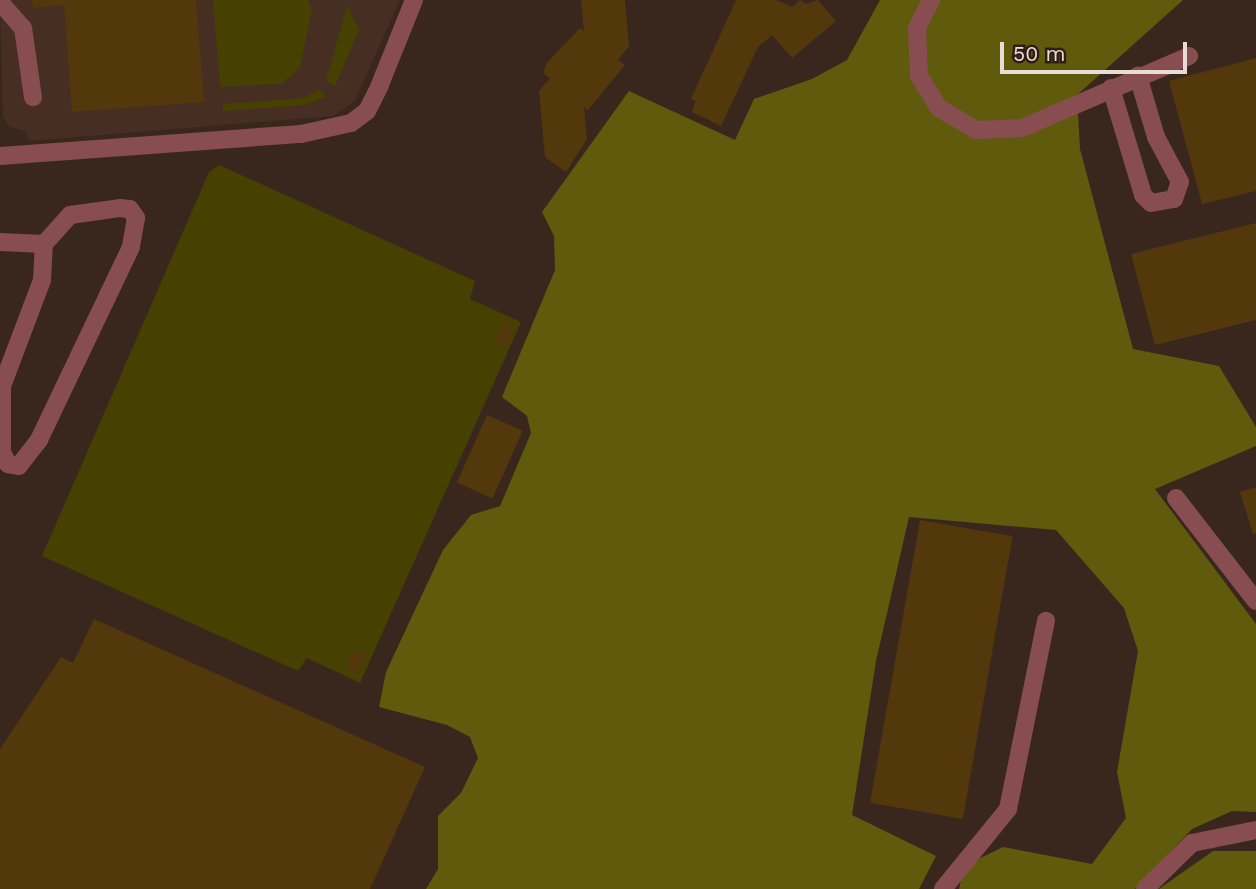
<!DOCTYPE html>
<style>
body{margin:0}
#map{position:relative;width:1256px;height:889px;overflow:hidden;background:#39271e;font-family:"Work Sans",sans-serif}
div>[style]{position:absolute}
.built>*{inset:0;background:#462e23}
.green>*{inset:0;background:#464100}
.forest>*{inset:0;background:#605a0c}
.building>*{inset:0;background:#53380b;transform-origin:0 0}
.minor>*{height:18px;margin:-9px;padding:0 9px;transform-origin:9px;border-radius:9px;background:#884d51}
span{translate:-50% -50%;white-space:nowrap;text-align:center;line-height:1.15;-webkit-text-stroke:5px #2f1d15;paint-order:stroke}
.scale{position:absolute;left:1000px;top:42px;width:187px;height:32px;box-sizing:border-box;border:4px solid #e9dcd7;border-top:0;padding-left:9px;font-size:21px;line-height:24px;white-space:nowrap;color:#e9dcd7;-webkit-text-stroke:5px #2f1d15;paint-order:stroke}
</style>
<div id="map">
<div class="built">
<i style="clip-path:polygon(0 0,400px 0,355px 101px,333px 116px,28px 141px,26px 131px,10px 127px,3px 117px)"></i>
</div>
<div class="green">
<i style="clip-path:polygon(213px 0,308px 0,312px 9px,300px 68px,282px 84px,220px 87px)"></i>
<i style="clip-path:polygon(347px 5px,359px 30px,335px 86px,326px 81px)"></i>
<i style="clip-path:polygon(319px 89px,326px 96px,306px 105px,223px 111px,223px 104px,304px 98px)"></i>
<i style="clip-path:polygon(219px 165px,475px 281px,470px 299px,521px 322px,360px 683px,307px 658px,298px 671px,42px 556px,209px 172px)"></i>
</div>
<div class="forest">
<i style="clip-path:polygon(880px 0,1183px 0,1077px 95px,1080px 149px,1133px 349px,1219px 366px,1256px 427px,1256px 446px,1155px 489px,1256px 624px,1256px 812px,1232px 811px,1192px 829px,1135px 889px,959px 889px,964px 866px,1003px 847px,1092px 864px,1126px 818px,1117px 772px,1138px 651px,1124px 608px,1056px 530px,909px 517px,876px 661px,852px 815px,936px 856px,919px 889px,426px 889px,438px 869px,438px 816px,461px 793px,478px 758px,470px 737px,447px 725px,379px 707px,386px 672px,443px 550px,471px 515px,500px 506px,531px 433px,527px 416px,502px 397px,555px 270px,554px 236px,542px 212px,629px 91px,735px 140px,754px 99px,812px 79px,847px 60px)"></i>
<i style="clip-path:polygon(1213px 851px,1256px 851px,1256px 889px,1159px 889px)"></i>
</div>
<div class="building">
<i style="clip-path:polygon(32px 0,196px 0,204px 102px,72px 112px,64px 5px,33px 8px)"></i>
<i style="clip-path:polygon(581px 0,625px 0,629px 46px,618px 60px,625px 65px,588px 110px,584px 107px,587px 139px,566px 172px,545px 157px,539px 91px,550px 78px,543px 73px,547px 63px,580px 28px,584px 31px)"></i>
<i style="clip-path:polygon(736px 0,776px 0,792px 7px,800px 0,806px 4px,818px 0,836px 21px,792px 58px,772px 35px,758px 47px,721px 126px,692px 112px,696px 101px,691px 99px)"></i>
<i style="clip-path:polygon(1256px 58px,1256px 191px,1202px 204px,1169px 81px)"></i>
<i style="clip-path:polygon(1256px 223px,1256px 320px,1155px 345px,1131px 254px)"></i>
<i style="left:503px;top:321px;width:14px;height:22px;rotate:21deg"></i>
<i style="left:487px;top:415px;width:39px;height:74px;rotate:24deg"></i>
<i style="clip-path:polygon(1256px 487px,1256px 533px,1253px 534px,1240px 492px)"></i>
<i style="left:920px;top:520px;width:94px;height:287px;rotate:10deg"></i>
<i style="clip-path:polygon(94px 619px,425px 767px,370px 889px,0 889px,0 749px,61px 657px,73px 663px)"></i>
<i style="left:354px;top:649px;width:13px;height:22px;rotate:23deg"></i>
</div>
<div class="minor">
<i style="left:931px;top:0;width:30px;rotate:117deg"></i>
<i style="left:917px;top:27px;width:49px;rotate:87.7deg"></i>
<i style="left:919px;top:76px;width:38px;rotate:58deg"></i>
<i style="left:939px;top:108px;width:43px;rotate:30.7deg"></i>
<i style="left:976px;top:130px;width:46px;rotate:-2.5deg"></i>
<i style="left:1022px;top:128px;width:182px;rotate:-23.3deg"></i>
<i style="left:0;top:2px;width:35px;rotate:49deg"></i>
<i style="left:23px;top:28px;width:70px;rotate:81.8deg"></i>
<i style="left:1111px;top:88px;width:112px;rotate:73.3deg"></i>
<i style="left:1143px;top:195px;width:11px;rotate:45deg"></i>
<i style="left:1151px;top:203px;width:23px;rotate:-10deg"></i>
<i style="left:1174px;top:199px;width:18px;rotate:-71deg"></i>
<i style="left:1180px;top:182px;width:51px;rotate:-118.1deg"></i>
<i style="left:1156px;top:137px;width:64px;rotate:-106.4deg"></i>
<i style="left:0;top:156px;width:302px;rotate:-4.2deg"></i>
<i style="left:301px;top:134px;width:51px;rotate:-12.4deg"></i>
<i style="left:351px;top:123px;width:20px;rotate:-37deg"></i>
<i style="left:367px;top:111px;width:27px;rotate:-63deg"></i>
<i style="left:379px;top:87px;width:94px;rotate:-68.1deg"></i>
<i style="left:120px;top:208px;width:10px;rotate:6deg"></i>
<i style="left:130px;top:209px;width:11px;rotate:56deg"></i>
<i style="left:136px;top:218px;width:29px;rotate:100deg"></i>
<i style="left:131px;top:247px;width:214px;rotate:115.5deg"></i>
<i style="left:39px;top:440px;width:33px;rotate:128deg"></i>
<i style="left:19px;top:466px;width:11px;rotate:-170deg"></i>
<i style="left:8px;top:464px;width:13px;rotate:-117deg"></i>
<i style="left:2px;top:452px;width:66px;rotate:-90deg"></i>
<i style="left:2px;top:386px;width:113px;rotate:-69.3deg"></i>
<i style="left:42px;top:280px;width:36px;rotate:-87deg"></i>
<i style="left:44px;top:244px;width:39px;rotate:-48deg"></i>
<i style="left:70px;top:215px;width:50px;rotate:-8deg"></i>
<i style="left:0;top:242px;width:44px;rotate:2.6deg"></i>
<i style="left:1176px;top:498px;width:130px;rotate:52.2deg"></i>
<i style="left:943px;top:889px;width:103px;rotate:-50.9deg"></i>
<i style="left:1008px;top:809px;width:192px;rotate:-78.6deg"></i>
<i style="left:1145px;top:889px;width:66px;rotate:-44.4deg"></i>
<i style="left:1192px;top:843px;width:65px;rotate:-11.5deg"></i>
</div>
<div class="scale">50 m</div>
</div>
